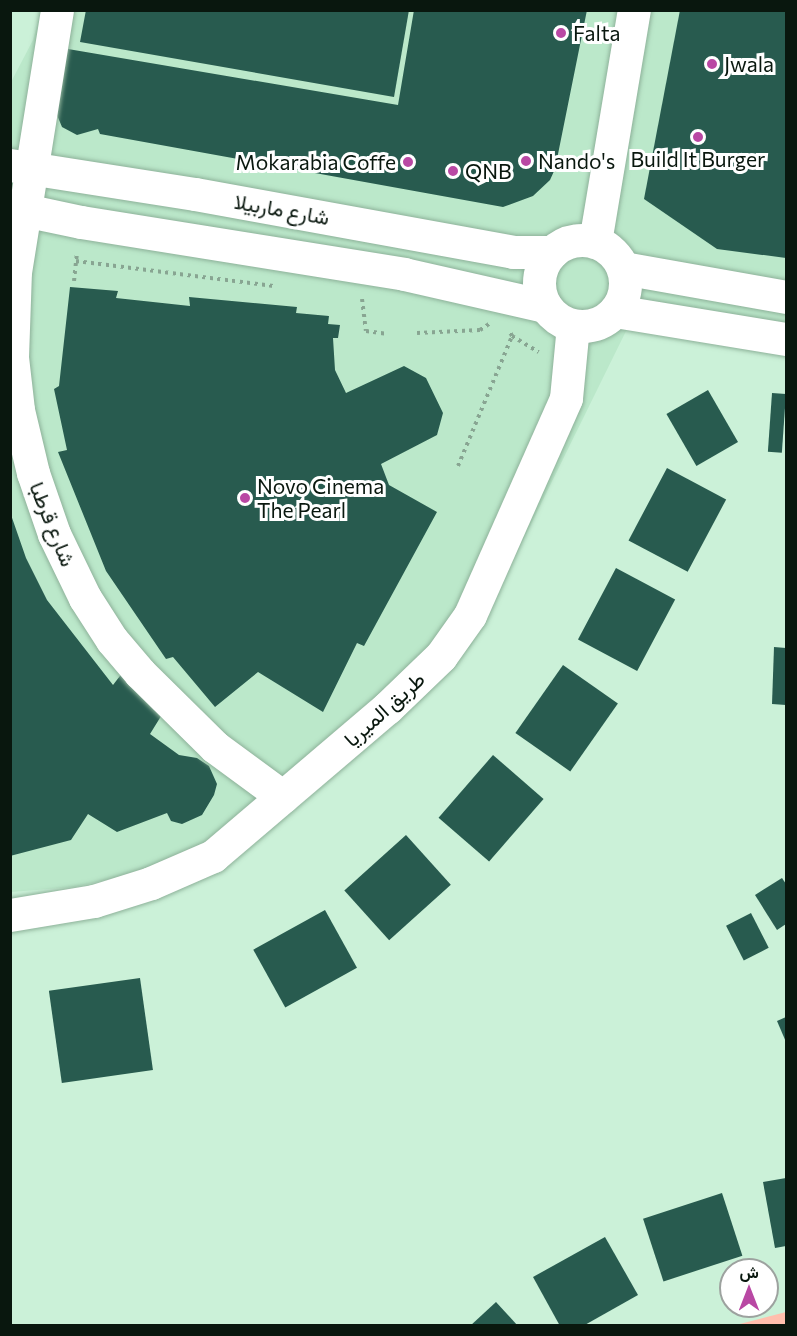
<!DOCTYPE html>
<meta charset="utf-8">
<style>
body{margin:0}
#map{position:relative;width:797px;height:1336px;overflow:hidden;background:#cbf1d8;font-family:Commissioner,Vazirmatn,sans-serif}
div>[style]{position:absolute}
.built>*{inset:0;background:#bbe8ca}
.green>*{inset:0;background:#ffbfad}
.building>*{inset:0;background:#285b4f;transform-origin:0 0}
.path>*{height:4px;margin-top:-2px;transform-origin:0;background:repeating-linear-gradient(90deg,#88a592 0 3px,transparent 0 7.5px)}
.roads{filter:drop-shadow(0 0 2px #8db199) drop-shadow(0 0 2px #8db199)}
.minor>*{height:33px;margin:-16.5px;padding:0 16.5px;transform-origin:16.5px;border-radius:16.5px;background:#fff}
.minor>.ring{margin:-16.5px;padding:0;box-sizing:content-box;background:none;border:33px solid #fff;border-radius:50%}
.dots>*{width:16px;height:16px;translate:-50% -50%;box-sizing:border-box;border:3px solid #fff;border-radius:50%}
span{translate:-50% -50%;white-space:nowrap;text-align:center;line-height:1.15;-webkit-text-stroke:6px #fff;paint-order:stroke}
.poi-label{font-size:21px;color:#09170e}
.left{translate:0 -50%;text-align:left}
.right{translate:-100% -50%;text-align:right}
.street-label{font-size:21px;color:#09170e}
.frame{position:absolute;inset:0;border:12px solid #09170e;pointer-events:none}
.north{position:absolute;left:719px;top:1258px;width:60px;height:60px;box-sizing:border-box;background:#fff;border:2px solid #9da29f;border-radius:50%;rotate:0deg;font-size:16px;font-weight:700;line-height:24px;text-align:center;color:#09170e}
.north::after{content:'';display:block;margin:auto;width:21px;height:27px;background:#b948a4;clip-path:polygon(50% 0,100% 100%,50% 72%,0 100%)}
</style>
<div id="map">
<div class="built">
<i style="clip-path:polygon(41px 11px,786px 11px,786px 333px,629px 325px,471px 646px,285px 816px,178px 864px,74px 887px,11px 892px,10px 84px,33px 40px)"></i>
</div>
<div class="green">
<i style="clip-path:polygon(786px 1312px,786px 1325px,736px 1325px)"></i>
</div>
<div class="building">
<i style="clip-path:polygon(86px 10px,409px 10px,394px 97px,80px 42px)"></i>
<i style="clip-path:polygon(414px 10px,587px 10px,555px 169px,550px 180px,533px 196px,503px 207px,100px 134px,98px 129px,77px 135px,62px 127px,54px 108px,68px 49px,398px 105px)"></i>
<i style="clip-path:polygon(680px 10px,786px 10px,786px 258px,717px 249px,644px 199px)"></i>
<i style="clip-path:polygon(70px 287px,118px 291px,116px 298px,190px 306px,189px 297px,297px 307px,296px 313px,329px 316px,328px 324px,340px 325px,338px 338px,333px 338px,335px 370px,346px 393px,404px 366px,426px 378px,443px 413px,437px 435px,381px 464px,389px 485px,437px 512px,364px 646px,357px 643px,323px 712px,258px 672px,215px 707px,173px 657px,166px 659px,106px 571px,58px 452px,67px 450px,54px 389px,59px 386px)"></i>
<i style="left:708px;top:390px;width:60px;height:48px;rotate:60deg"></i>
<i style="left:772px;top:393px;width:14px;height:59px;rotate:4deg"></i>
<i style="left:667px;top:468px;width:67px;height:82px;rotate:28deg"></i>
<i style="clip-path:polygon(10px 512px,26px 558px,47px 600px,113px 685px,123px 672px,163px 713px,150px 734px,179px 755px,197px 758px,209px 766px,217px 784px,214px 795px,202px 815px,182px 824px,171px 821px,167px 813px,117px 832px,88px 814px,71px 840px,10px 856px)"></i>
<i style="left:616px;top:568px;width:67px;height:81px;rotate:28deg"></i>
<i style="clip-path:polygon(774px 647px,786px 648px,786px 705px,772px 704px)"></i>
<i style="left:563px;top:665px;width:67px;height:83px;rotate:35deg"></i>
<i style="left:493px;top:755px;width:67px;height:83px;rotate:41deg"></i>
<i style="left:406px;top:835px;width:67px;height:83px;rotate:48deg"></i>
<i style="clip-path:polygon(782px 878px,786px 884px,786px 924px,777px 930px,755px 895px)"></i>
<i style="left:325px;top:910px;width:66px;height:82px;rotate:61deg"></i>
<i style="left:751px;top:913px;width:39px;height:28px;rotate:63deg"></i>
<i style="left:140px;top:978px;width:93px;height:92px;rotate:82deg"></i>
<i style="clip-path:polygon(786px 1017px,786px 1042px,777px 1021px)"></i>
<i style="clip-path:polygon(786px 1178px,786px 1246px,775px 1248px,763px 1182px)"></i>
<i style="left:722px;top:1193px;width:66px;height:83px;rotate:72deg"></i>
<i style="clip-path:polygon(605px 1237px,638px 1295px,583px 1326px,560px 1326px,533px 1277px)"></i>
<i style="clip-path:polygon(496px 1302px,518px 1326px,470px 1326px)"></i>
</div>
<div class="path">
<i style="left:76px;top:261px;width:201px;rotate:7.2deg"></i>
<i style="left:74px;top:281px;width:29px;rotate:-84deg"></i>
<i style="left:362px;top:299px;width:32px;rotate:83deg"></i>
<i style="left:366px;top:331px;width:22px;rotate:8deg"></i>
<i style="left:417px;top:333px;width:63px;rotate:-2.7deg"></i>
<i style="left:480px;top:330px;width:11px;rotate:-34deg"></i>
<i style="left:512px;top:336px;width:31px;rotate:31deg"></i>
<i style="left:458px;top:466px;width:141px;rotate:-67.4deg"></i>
<i style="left:512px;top:336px;width:7px;rotate:-117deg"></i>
</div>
<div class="roads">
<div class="minor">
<i style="left:57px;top:10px;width:264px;rotate:99.1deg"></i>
<i style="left:15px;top:271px;width:86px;rotate:92deg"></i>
<i style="left:12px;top:357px;width:53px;rotate:83.5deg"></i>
<i style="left:18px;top:410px;width:65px;rotate:76.6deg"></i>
<i style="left:33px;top:473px;width:65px;rotate:71deg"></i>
<i style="left:54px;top:534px;width:71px;rotate:64.2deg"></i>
<i style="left:85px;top:598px;width:50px;rotate:57.3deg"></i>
<i style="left:112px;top:640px;width:43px;rotate:49.7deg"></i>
<i style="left:140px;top:673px;width:105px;rotate:44.6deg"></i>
<i style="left:215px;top:747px;width:84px;rotate:36.3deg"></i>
<i style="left:10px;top:165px;width:187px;rotate:8.9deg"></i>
<i style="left:195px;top:194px;width:323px;rotate:10.3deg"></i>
<i style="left:513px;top:252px;width:39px"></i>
<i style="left:10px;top:207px;width:73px;rotate:11.9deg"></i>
<i style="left:81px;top:222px;width:327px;rotate:9.1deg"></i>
<i style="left:404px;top:274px;width:145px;rotate:12.8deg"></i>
<i class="ring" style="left:539px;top:240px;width:53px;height:53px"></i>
<i style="left:595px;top:242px;width:235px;rotate:-80.5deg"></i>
<i style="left:623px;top:268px;width:166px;rotate:10.1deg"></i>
<i style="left:615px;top:311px;width:173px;rotate:9.3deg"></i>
<i style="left:10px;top:915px;width:85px;rotate:-9.5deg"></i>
<i style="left:94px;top:901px;width:60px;rotate:-17.5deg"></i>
<i style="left:151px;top:883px;width:68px;rotate:-23.5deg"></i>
<i style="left:213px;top:856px;width:228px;rotate:-40.4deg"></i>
<i style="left:387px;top:708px;width:75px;rotate:-43.9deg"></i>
<i style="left:441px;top:656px;width:50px;rotate:-54.7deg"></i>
<i style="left:470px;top:615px;width:237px;rotate:-66.1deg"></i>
<i style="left:566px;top:398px;width:73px;rotate:-84.5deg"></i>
</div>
</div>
<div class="dots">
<i style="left:561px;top:33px;background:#b948a4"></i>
<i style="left:712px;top:64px;background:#b948a4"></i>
<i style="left:698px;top:137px;background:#b948a4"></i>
<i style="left:526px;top:161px;background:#b948a4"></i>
<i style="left:408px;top:162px;background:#b948a4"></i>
<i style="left:453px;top:171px;background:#b948a4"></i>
<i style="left:245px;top:498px;background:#b948a4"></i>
</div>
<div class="poi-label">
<span class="left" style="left:573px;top:33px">Falta</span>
<span class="left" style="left:724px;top:64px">Jwala</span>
<span style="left:698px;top:159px">Build It Burger</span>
<span class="left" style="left:538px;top:161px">Nando's</span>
<span class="right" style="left:396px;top:162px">Mokarabia Coffe</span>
<span class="left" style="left:465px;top:171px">QNB</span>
<span class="left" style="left:257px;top:498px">Novo Cinema<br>The Pearl</span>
</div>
<div class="street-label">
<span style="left:282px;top:209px;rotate:10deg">شارع ماربيلا</span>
<span style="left:53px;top:524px;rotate:68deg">شارع قرطبا</span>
<span style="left:384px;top:709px;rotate:-42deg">طريق الميريا</span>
</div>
<div class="frame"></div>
<div class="north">ش</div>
</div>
